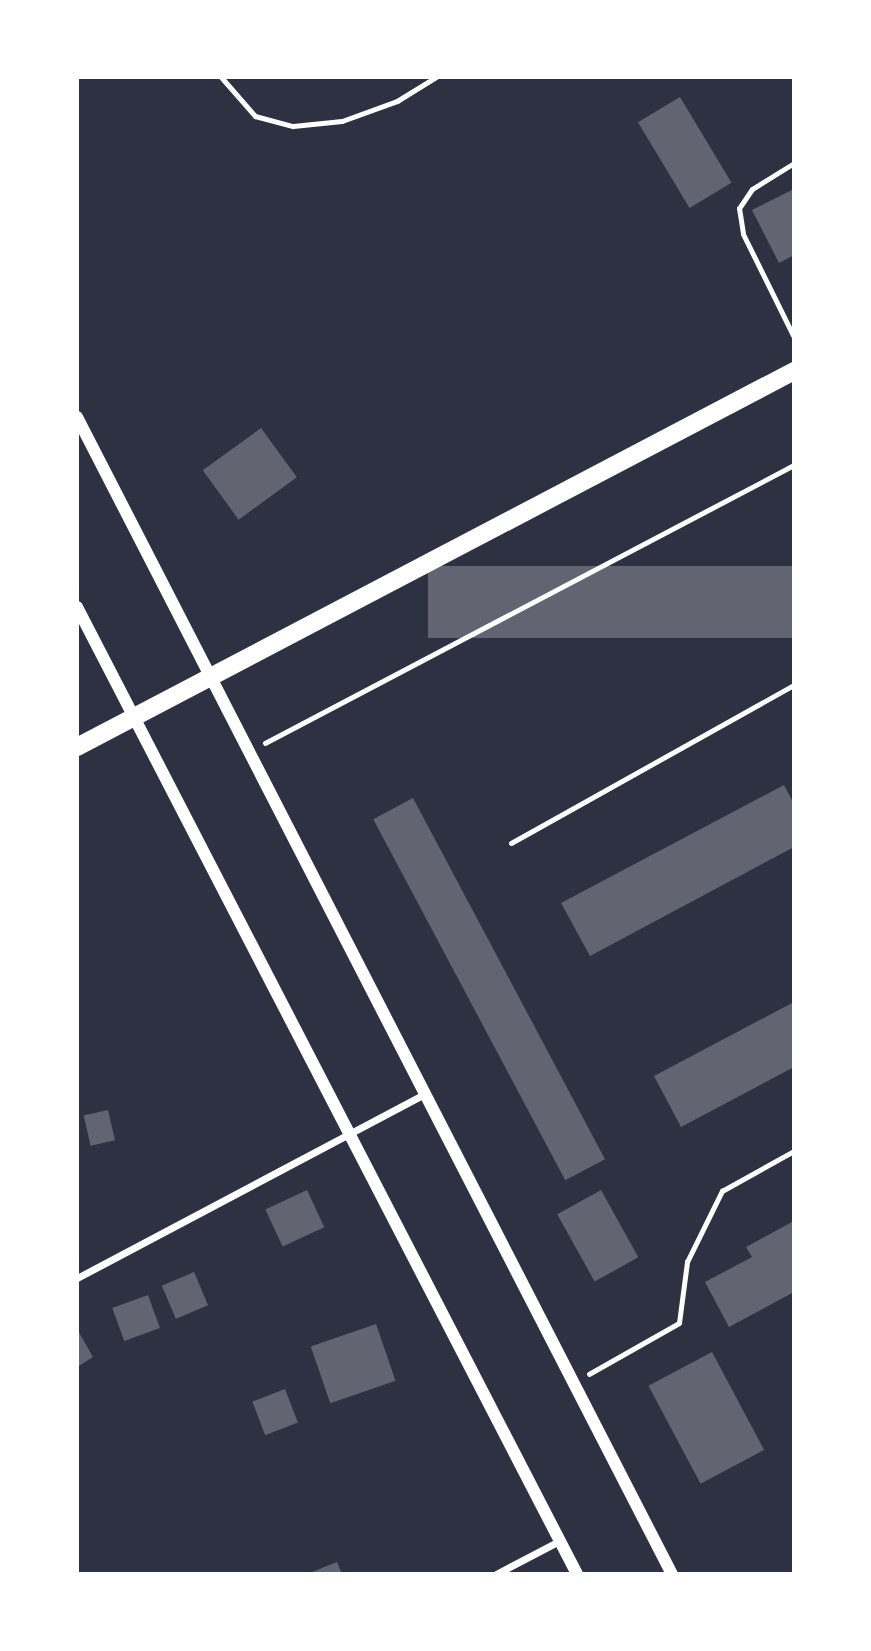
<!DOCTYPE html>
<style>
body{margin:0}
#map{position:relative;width:871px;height:1651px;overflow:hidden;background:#2d3142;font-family:"Sofia Sans Condensed",sans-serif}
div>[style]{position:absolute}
.building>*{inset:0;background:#626471;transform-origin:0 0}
.path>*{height:4.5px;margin:-2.25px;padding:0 2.25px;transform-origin:2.25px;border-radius:2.25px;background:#fff}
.service>*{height:5px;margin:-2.5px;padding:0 2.5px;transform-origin:2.5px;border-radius:2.5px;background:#fff}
.minor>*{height:7px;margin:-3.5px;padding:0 3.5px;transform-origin:3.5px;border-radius:3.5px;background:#fff}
.tertiary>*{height:12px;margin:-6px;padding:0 6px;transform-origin:6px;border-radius:6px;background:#fff}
.primary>*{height:18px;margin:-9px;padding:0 9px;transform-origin:9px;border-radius:9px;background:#fff}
span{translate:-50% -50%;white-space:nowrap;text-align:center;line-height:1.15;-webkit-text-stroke:5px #fff;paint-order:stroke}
.frame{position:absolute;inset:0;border:79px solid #fff;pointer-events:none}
</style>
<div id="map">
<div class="building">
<i style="left:680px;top:97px;width:100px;height:49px;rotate:59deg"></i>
<i style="clip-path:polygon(794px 189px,794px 255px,779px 263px,752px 210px)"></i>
<i style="left:261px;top:428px;width:61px;height:72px;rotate:54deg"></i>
<i style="left:794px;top:566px;width:72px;height:366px;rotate:90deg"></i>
<i style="clip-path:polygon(784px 785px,794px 804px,794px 847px,590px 956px,561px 903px)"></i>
<i style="left:413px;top:798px;width:409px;height:45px;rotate:62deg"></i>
<i style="clip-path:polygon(794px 1002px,794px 1067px,681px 1127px,654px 1076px)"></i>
<i style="left:108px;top:1110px;width:31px;height:25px;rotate:77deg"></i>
<i style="left:307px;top:1190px;width:41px;height:46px;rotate:65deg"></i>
<i style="left:601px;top:1190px;width:77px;height:50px;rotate:61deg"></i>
<i style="clip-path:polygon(794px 1221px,794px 1292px,729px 1327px,705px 1282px,752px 1257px,746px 1247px)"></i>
<i style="left:194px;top:1272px;width:36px;height:35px;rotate:67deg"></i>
<i style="left:148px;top:1295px;width:35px;height:38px;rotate:70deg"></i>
<i style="left:376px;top:1324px;width:60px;height:69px;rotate:71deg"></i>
<i style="clip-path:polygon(77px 1329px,93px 1357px,77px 1367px)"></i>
<i style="left:712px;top:1352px;width:111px;height:72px;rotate:62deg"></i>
<i style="left:285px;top:1389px;width:36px;height:35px;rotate:69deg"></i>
<i style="clip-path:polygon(337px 1562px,342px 1574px,307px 1574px)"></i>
</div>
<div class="path">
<i style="left:265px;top:743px;width:598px;rotate:-27.72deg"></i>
<i style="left:589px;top:1374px;width:103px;rotate:-29.5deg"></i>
<i style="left:679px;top:1323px;width:62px;rotate:-82.5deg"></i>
<i style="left:687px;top:1262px;width:79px;rotate:-63.8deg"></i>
<i style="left:722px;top:1191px;width:82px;rotate:-29.1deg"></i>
</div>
<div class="service">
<i style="left:221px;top:77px;width:52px;rotate:48.9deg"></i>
<i style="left:255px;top:116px;width:39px;rotate:15deg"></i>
<i style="left:293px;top:126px;width:49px;rotate:-5.8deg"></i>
<i style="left:342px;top:121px;width:59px;rotate:-20deg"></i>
<i style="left:397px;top:101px;width:46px;rotate:-31.6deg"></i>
<i style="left:794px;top:163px;width:49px;rotate:148.2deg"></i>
<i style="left:752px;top:189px;width:23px;rotate:124deg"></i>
<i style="left:739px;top:208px;width:26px;rotate:81deg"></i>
<i style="left:743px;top:234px;width:115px;rotate:63.7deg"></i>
<i style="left:511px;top:843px;width:324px;rotate:-29.2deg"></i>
</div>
<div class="minor">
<i style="left:77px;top:1278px;width:394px;rotate:-27.9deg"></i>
<i style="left:496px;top:1574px;width:71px;rotate:-27.6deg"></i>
</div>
<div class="tertiary">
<i style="left:77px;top:417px;width:1301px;rotate:62.79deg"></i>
<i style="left:77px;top:607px;width:1089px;rotate:62.66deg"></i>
</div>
<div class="primary">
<i style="left:77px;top:747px;width:810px;rotate:-27.67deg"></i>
</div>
<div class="frame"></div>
</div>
